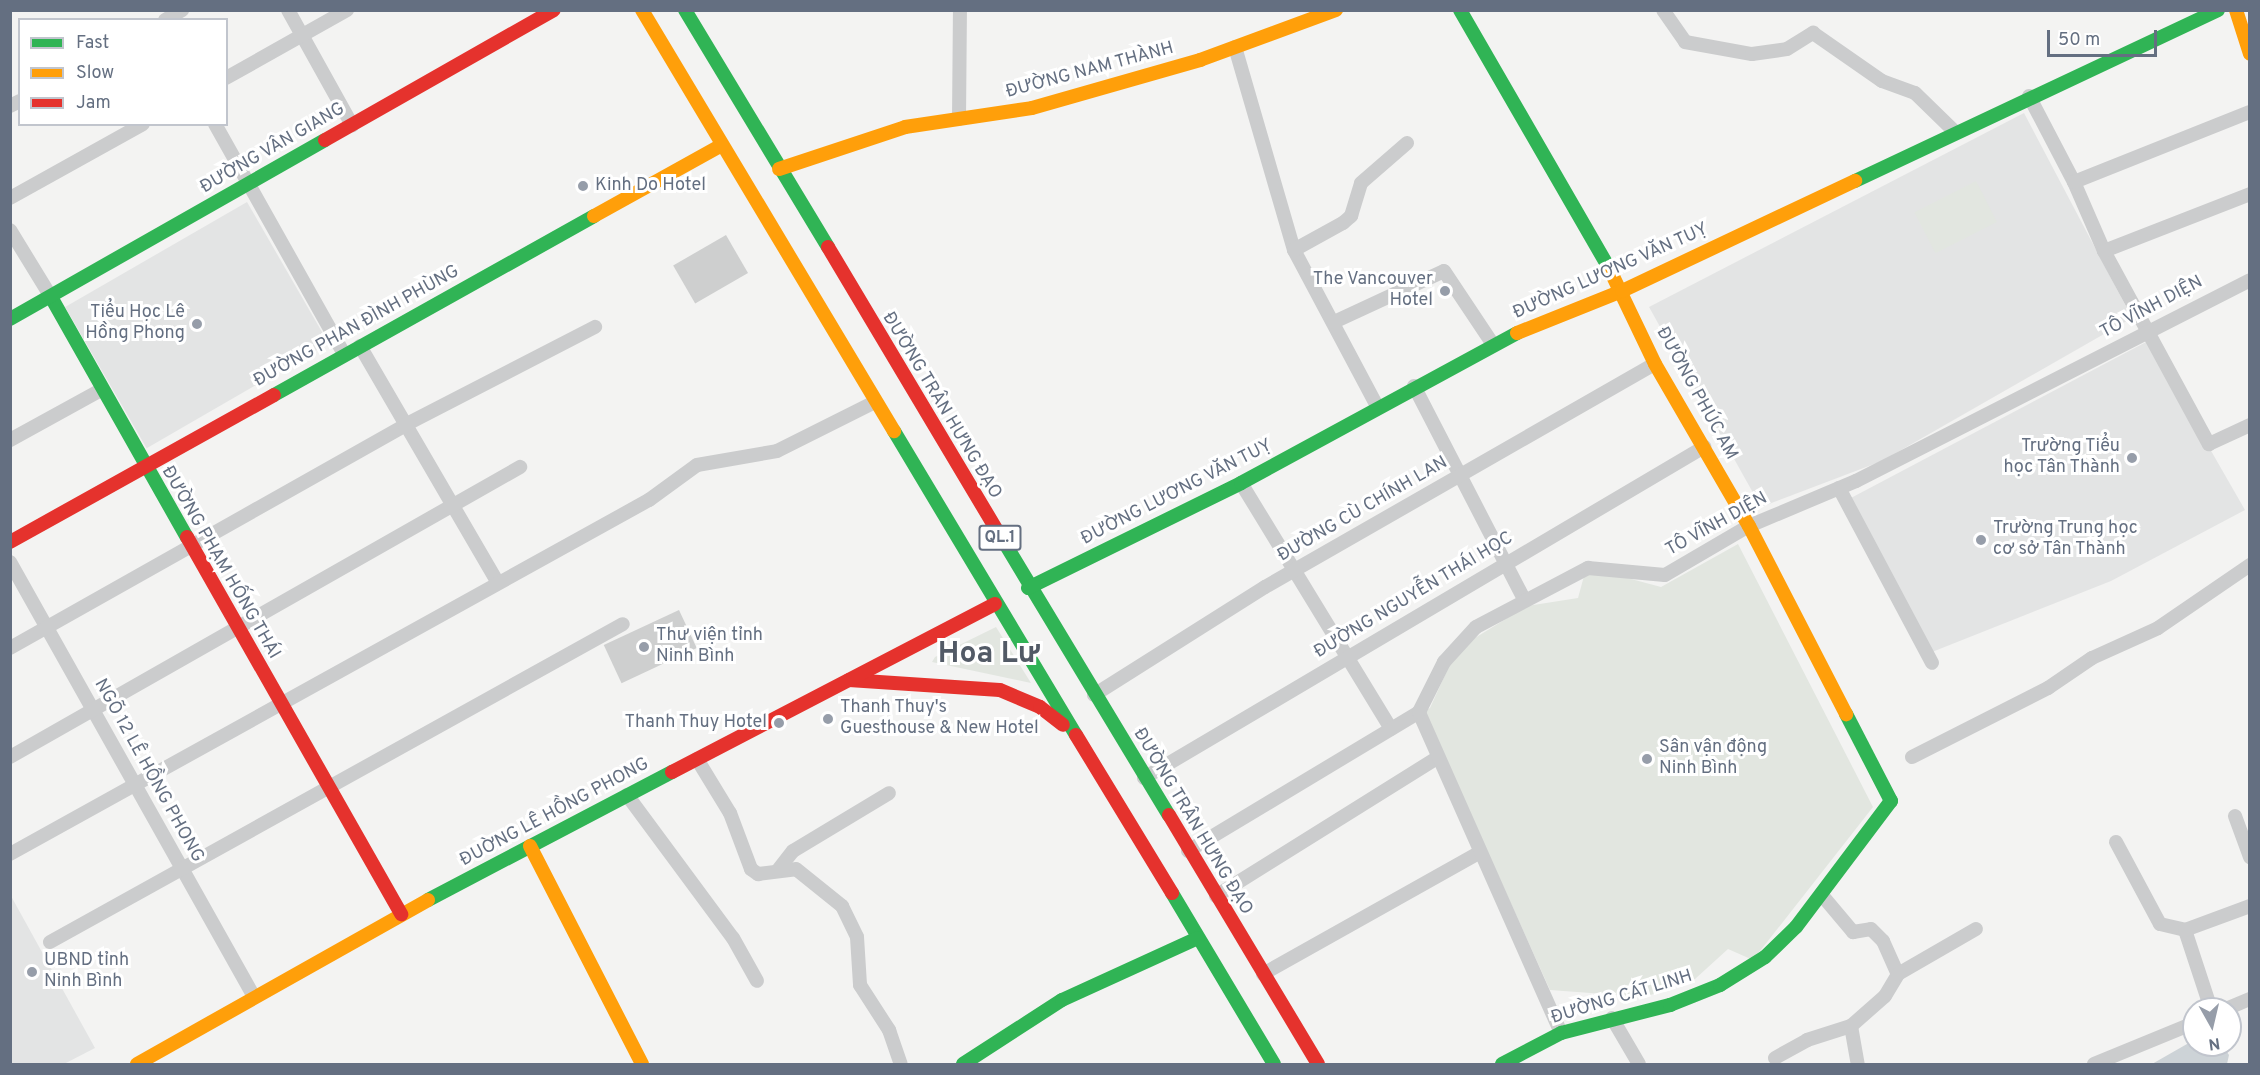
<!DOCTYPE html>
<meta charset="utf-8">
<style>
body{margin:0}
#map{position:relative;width:2260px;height:1075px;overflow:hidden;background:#f3f3f2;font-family:Overpass,sans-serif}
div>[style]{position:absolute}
.built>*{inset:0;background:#e3e4e4;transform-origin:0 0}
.green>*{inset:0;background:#e2e6e0;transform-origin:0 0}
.water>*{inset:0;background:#cdd3d7}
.building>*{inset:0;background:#cecfcf;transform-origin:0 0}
.street>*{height:14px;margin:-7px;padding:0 7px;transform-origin:7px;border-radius:7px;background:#cbcccd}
.fast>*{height:14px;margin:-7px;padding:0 7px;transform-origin:7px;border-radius:7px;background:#30b455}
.slow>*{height:14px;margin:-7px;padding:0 7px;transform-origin:7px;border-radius:7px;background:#ff9f0a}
.jam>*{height:14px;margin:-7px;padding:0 7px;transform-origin:7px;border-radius:7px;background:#e5322d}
.dots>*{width:16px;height:16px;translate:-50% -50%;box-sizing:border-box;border:3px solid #fff;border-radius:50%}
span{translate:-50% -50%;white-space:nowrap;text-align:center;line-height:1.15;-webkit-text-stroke:6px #fff;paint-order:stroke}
.shield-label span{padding:2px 4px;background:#fff;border:2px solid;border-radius:4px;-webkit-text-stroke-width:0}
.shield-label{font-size:16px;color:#646f81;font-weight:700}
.street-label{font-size:18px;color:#646f81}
.poi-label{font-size:18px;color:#646f81}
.left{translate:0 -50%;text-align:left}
.right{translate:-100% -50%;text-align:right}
.town-label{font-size:30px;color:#525a66;font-weight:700}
.frame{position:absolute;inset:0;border:12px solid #646f81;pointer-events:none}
.legend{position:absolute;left:18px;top:18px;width:210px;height:108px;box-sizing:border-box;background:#fff;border:2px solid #c1c5cd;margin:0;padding:8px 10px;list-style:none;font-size:18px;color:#646f81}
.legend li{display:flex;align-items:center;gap:12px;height:30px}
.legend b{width:30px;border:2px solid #c1c5cd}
.north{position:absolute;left:2182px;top:997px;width:60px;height:60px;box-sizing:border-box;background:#fff;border:2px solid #c1c5cd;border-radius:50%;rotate:172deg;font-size:16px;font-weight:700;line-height:24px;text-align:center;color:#646f81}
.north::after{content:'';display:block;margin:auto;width:21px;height:27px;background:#969da9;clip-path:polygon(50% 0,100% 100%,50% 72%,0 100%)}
.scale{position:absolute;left:2047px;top:30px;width:110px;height:27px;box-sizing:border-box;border:3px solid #646f81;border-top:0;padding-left:8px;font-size:18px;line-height:21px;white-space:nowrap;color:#646f81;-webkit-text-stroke:4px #fff;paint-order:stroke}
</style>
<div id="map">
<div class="built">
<i style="clip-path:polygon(2024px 113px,2132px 318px,1882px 461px,1761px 507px,1649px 307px)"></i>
<i style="left:247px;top:202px;width:163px;height:210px;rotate:60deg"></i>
<i style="clip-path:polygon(2148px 341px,2245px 510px,2111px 581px,1932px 652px,1849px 499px)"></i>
<i style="clip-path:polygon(11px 896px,95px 1048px,64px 1064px,11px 1064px)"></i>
</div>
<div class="green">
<i style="left:1976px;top:181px;width:46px;height:69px;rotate:63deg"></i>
<i style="clip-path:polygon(1738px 544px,1873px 807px,1753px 960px,1728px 949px,1695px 979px,1645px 997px,1550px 990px,1424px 711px,1430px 708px,1450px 664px,1470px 641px,1527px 606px,1578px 598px,1584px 576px,1601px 571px,1661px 587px)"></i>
<i style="clip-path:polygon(996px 627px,1031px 683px,932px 662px,935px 657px)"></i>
</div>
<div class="water">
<i style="clip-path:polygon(2194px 1040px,2194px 1045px,2222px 1045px,2229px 1055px,2227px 1064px,2152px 1064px)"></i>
</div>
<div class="building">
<i style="left:726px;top:235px;width:44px;height:61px;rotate:60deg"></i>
<i style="left:679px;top:610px;width:42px;height:83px;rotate:65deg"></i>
</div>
<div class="street">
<i style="left:288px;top:10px;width:132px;rotate:60.9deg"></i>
<i style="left:1663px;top:10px;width:39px;rotate:55deg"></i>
<i style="left:1685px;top:42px;width:68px;rotate:10.2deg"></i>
<i style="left:1752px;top:54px;width:35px;rotate:-8deg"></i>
<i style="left:1787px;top:49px;width:31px;rotate:-32deg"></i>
<i style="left:1813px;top:33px;width:84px;rotate:34.8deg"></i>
<i style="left:1882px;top:81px;width:35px;rotate:20deg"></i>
<i style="left:1915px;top:93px;width:56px;rotate:44.3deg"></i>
<i style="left:165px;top:20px;width:20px;rotate:-30deg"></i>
<i style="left:1235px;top:47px;width:211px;rotate:73.8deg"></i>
<i style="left:1294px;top:250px;width:177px;rotate:62deg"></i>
<i style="left:226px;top:78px;width:139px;rotate:-29.3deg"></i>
<i style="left:2029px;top:96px;width:97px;rotate:62.4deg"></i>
<i style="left:2074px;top:182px;width:75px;rotate:66.5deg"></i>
<i style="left:2104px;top:251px;width:220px;rotate:61.5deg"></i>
<i style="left:2209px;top:444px;width:45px;rotate:-24.9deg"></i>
<i style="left:10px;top:106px;width:11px;rotate:-27deg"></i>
<i style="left:959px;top:119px;width:109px;rotate:-89.5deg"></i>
<i style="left:215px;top:124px;width:264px;rotate:60.7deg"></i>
<i style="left:2074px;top:182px;width:189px;rotate:-21.7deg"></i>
<i style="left:10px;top:198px;width:152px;rotate:-29.1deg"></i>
<i style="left:10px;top:230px;width:79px;rotate:58.5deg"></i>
<i style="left:1294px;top:250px;width:56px;rotate:-28.9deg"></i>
<i style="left:1343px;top:223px;width:11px;rotate:-41deg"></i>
<i style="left:1351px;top:216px;width:34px;rotate:-73deg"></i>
<i style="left:1361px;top:183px;width:61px;rotate:-41deg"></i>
<i style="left:2104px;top:251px;width:157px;rotate:-21.3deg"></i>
<i style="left:1334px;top:322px;width:121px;rotate:-24.9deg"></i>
<i style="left:1444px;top:271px;width:87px;rotate:56.3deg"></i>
<i style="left:360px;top:346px;width:272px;rotate:59.8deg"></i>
<i style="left:1414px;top:386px;width:240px;rotate:62.7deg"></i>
<i style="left:10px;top:440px;width:104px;rotate:-28.8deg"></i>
<i style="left:1241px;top:483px;width:288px;rotate:58.6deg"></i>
<i style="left:1839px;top:488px;width:198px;rotate:62deg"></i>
<i style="left:10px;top:562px;width:499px;rotate:60.7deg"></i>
<i style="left:10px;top:648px;width:454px;rotate:-29.4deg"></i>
<i style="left:405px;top:425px;width:214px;rotate:-27.3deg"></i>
<i style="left:1094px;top:695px;width:202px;rotate:-32.3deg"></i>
<i style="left:1265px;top:587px;width:449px;rotate:-29.8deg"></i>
<i style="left:10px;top:757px;width:587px;rotate:-29.62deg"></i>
<i style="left:1912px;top:757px;width:153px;rotate:-26.9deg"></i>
<i style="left:2048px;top:688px;width:53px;rotate:-34.3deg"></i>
<i style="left:2092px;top:658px;width:72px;rotate:-24.4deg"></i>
<i style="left:2158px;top:628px;width:112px;rotate:-34.4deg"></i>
<i style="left:697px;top:759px;width:63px;rotate:58.6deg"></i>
<i style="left:730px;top:813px;width:60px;rotate:69.4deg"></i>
<i style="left:751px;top:869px;width:9px;rotate:36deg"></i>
<i style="left:758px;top:874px;width:38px;rotate:-7deg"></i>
<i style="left:796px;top:869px;width:59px;rotate:38.8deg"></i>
<i style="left:842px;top:906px;width:34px;rotate:64deg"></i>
<i style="left:857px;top:937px;width:48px;rotate:86.4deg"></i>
<i style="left:860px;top:985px;width:54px;rotate:57.2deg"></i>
<i style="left:889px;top:1030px;width:36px;rotate:71deg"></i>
<i style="left:1144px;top:778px;width:651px;rotate:-30.59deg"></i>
<i style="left:627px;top:795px;width:178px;rotate:53.5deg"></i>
<i style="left:733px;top:938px;width:49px;rotate:60.8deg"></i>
<i style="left:2235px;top:816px;width:44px;rotate:69.9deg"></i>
<i style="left:2116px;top:842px;width:93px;rotate:61.8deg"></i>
<i style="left:2160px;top:924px;width:26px;rotate:13deg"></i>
<i style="left:2185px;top:930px;width:83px;rotate:71.8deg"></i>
<i style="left:1188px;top:851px;width:270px;rotate:-31deg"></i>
<i style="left:10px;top:854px;width:731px;rotate:-28.99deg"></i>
<i style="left:649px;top:500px;width:59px;rotate:-36.1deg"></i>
<i style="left:697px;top:465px;width:81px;rotate:-9.9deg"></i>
<i style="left:777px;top:451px;width:110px;rotate:-26.6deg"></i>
<i style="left:778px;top:870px;width:24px;rotate:-52deg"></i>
<i style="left:793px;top:851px;width:112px;rotate:-31.1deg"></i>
<i style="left:1821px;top:894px;width:50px;rotate:49.9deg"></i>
<i style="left:1853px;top:932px;width:18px;rotate:-9deg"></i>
<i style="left:1871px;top:929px;width:17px;rotate:45deg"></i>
<i style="left:1883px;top:941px;width:36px;rotate:66deg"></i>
<i style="left:1216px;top:896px;width:261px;rotate:-32deg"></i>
<i style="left:2185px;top:930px;width:69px;rotate:-20.3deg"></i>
<i style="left:50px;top:942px;width:655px;rotate:-29.03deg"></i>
<i style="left:1263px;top:974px;width:248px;rotate:-29.3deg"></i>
<i style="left:2226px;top:1009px;width:26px;rotate:-23deg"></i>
<i style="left:1612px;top:1018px;width:53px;rotate:59.6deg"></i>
<i style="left:1851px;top:1026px;width:39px;rotate:80deg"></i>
<i style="left:1561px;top:1033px;width:351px;rotate:-113.9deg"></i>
<i style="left:1419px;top:712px;width:56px;rotate:-63.4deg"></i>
<i style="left:1444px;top:662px;width:47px;rotate:-47.6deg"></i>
<i style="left:1476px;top:627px;width:127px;rotate:-27.8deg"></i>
<i style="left:1588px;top:568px;width:77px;rotate:5.2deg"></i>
<i style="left:1665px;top:575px;width:97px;rotate:-30.3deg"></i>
<i style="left:1749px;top:526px;width:116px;rotate:-22.8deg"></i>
<i style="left:1856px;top:481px;width:442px;rotate:-27deg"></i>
<i style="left:1775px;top:1058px;width:37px;rotate:-29deg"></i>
<i style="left:1807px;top:1040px;width:46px;rotate:-17.7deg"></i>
<i style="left:1851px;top:1026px;width:45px;rotate:-41.4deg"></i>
<i style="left:1885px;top:996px;width:26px;rotate:-59deg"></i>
<i style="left:1898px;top:974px;width:90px;rotate:-30deg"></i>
<i style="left:2094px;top:1064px;width:108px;rotate:-22.3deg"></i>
</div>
<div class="fast">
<i style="left:685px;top:10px;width:277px;rotate:58.9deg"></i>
<i style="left:1460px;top:10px;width:300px;rotate:60deg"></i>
<i style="left:1855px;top:181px;width:401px;rotate:-25.2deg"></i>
<i style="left:51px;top:297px;width:276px;rotate:60.5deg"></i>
<i style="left:10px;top:319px;width:362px;rotate:-29.6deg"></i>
<i style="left:274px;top:395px;width:367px;rotate:-29.2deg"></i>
<i style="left:894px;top:431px;width:354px;rotate:59.1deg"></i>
<i style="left:1004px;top:542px;width:319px;rotate:58.9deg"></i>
<i style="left:1028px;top:588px;width:237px;rotate:-26.2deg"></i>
<i style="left:1241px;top:483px;width:314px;rotate:-28.5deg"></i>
<i style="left:1172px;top:893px;width:199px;rotate:59.2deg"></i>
<i style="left:428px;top:900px;width:276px;rotate:-27.7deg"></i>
<i style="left:963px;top:1064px;width:118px;rotate:-32.9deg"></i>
<i style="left:1062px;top:1000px;width:149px;rotate:-24.5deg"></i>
<i style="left:1502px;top:1064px;width:67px;rotate:-27.7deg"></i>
<i style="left:1561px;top:1033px;width:113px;rotate:-14.4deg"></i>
<i style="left:1670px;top:1005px;width:54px;rotate:-21.8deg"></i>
<i style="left:1720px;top:985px;width:53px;rotate:-31.9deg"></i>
<i style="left:1765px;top:957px;width:43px;rotate:-44.1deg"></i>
<i style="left:1796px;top:927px;width:158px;rotate:-53deg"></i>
<i style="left:1891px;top:801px;width:98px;rotate:-117.3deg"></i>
</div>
<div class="slow">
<i style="left:642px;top:10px;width:491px;rotate:59.1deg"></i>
<i style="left:2236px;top:10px;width:46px;rotate:72.3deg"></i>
<i style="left:779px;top:169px;width:133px;rotate:-18.4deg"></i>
<i style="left:905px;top:127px;width:128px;rotate:-8.5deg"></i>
<i style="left:1032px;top:108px;width:175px;rotate:-15.9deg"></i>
<i style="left:1200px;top:60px;width:145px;rotate:-20.2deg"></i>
<i style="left:594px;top:216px;width:146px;rotate:-29deg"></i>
<i style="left:1610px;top:270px;width:104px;rotate:64.4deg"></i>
<i style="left:1655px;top:364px;width:187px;rotate:59.9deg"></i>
<i style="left:1749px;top:526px;width:212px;rotate:62.7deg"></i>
<i style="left:1517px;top:333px;width:113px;rotate:-21.8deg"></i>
<i style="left:1622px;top:291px;width:258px;rotate:-25.3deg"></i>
<i style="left:530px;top:846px;width:245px;rotate:62.8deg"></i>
<i style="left:137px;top:1064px;width:334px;rotate:-29.4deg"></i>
</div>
<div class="jam">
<i style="left:325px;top:140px;width:263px;rotate:-29.6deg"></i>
<i style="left:828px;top:247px;width:344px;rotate:59.2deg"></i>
<i style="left:187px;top:537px;width:434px;rotate:60.4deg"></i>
<i style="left:10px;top:542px;width:302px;rotate:-29.1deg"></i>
<i style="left:849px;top:680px;width:151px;rotate:3.8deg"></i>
<i style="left:1000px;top:690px;width:43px;rotate:23deg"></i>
<i style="left:1040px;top:707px;width:29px;rotate:38deg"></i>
<i style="left:1076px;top:735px;width:185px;rotate:58.7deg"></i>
<i style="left:672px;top:772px;width:364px;rotate:-27.5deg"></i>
<i style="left:1169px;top:815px;width:290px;rotate:59.1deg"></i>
</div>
<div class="dots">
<i style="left:583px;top:186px;background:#969da9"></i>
<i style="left:1445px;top:291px;background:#969da9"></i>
<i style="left:197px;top:324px;background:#969da9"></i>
<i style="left:2132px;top:458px;background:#969da9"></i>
<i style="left:1981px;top:540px;background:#969da9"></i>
<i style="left:644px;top:647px;background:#969da9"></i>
<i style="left:828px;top:719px;background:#969da9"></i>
<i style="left:779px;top:723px;background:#969da9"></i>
<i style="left:1647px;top:759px;background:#969da9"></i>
<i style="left:32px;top:972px;background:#969da9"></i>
</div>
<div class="shield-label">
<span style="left:1000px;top:538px">QL.1</span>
</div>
<div class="street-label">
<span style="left:1090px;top:71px;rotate:-15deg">ĐƯỜNG NAM THÀNH</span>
<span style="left:273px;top:149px;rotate:-30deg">ĐƯỜNG VÂN GIANG</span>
<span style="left:1611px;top:272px;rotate:-24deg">ĐƯỜNG LƯƠNG VĂN TUỴ</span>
<span style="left:2152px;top:308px;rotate:-28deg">TÔ VĨNH DIỆN</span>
<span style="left:357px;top:327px;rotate:-29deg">ĐƯỜNG PHAN ĐÌNH PHÙNG</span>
<span style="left:1696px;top:394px;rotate:61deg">ĐƯỜNG PHÚC AM</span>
<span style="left:941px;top:406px;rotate:59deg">ĐƯỜNG TRÂN HƯNG ĐẠO</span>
<span style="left:1177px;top:493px;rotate:-27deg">ĐƯỜNG LƯƠNG VĂN TUỴ</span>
<span style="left:1363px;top:510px;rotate:-30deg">ĐƯỜNG CÙ CHÍNH LAN</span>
<span style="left:1717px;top:525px;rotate:-29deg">TÔ VĨNH DIỆN</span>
<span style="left:220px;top:563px;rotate:60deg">ĐƯỜNG PHẠM HỐNG THÁI</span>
<span style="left:1414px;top:596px;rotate:-31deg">ĐƯỜNG NGUYỄN THÁI HỌC</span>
<span style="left:148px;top:771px;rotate:61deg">NGÕ 12 LÊ HỒNG PHONG</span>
<span style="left:555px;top:813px;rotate:-28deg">ĐUỜNG LÊ HỒNG PHONG</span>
<span style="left:1192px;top:822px;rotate:59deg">ĐƯỜNG TRÂN HƯNG ĐẠO</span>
<span style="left:1622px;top:998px;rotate:-17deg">ĐƯỜNG CÁT LINH</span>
</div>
<div class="poi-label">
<span class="left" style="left:595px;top:186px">Kinh Do Hotel</span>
<span class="right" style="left:1433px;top:291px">The Vancouver<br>Hotel</span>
<span class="right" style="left:185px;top:324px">Tiểu Học Lê<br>Hồng Phong</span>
<span class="right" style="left:2120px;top:458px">Trường Tiểu<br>học Tân Thành</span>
<span class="left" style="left:1993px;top:540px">Trường Trung học<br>cơ sở Tân Thành</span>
<span class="left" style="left:656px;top:647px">Thư viện tỉnh<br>Ninh Bình</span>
<span class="left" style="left:840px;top:719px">Thanh Thuy's<br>Guesthouse &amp; New Hotel</span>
<span class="right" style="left:767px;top:723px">Thanh Thuy Hotel</span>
<span class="left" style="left:1659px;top:759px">Sân vận động<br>Ninh Bình</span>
<span class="left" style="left:44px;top:972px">UBND tỉnh<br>Ninh Bình</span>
</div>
<div class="town-label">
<span style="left:989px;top:655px">Hoa Lư</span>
</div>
<div class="frame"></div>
<ul class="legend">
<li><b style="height:8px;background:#30b455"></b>Fast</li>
<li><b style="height:8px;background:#ff9f0a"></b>Slow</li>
<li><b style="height:8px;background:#e5322d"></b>Jam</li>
</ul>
<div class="north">N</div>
<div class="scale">50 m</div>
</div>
